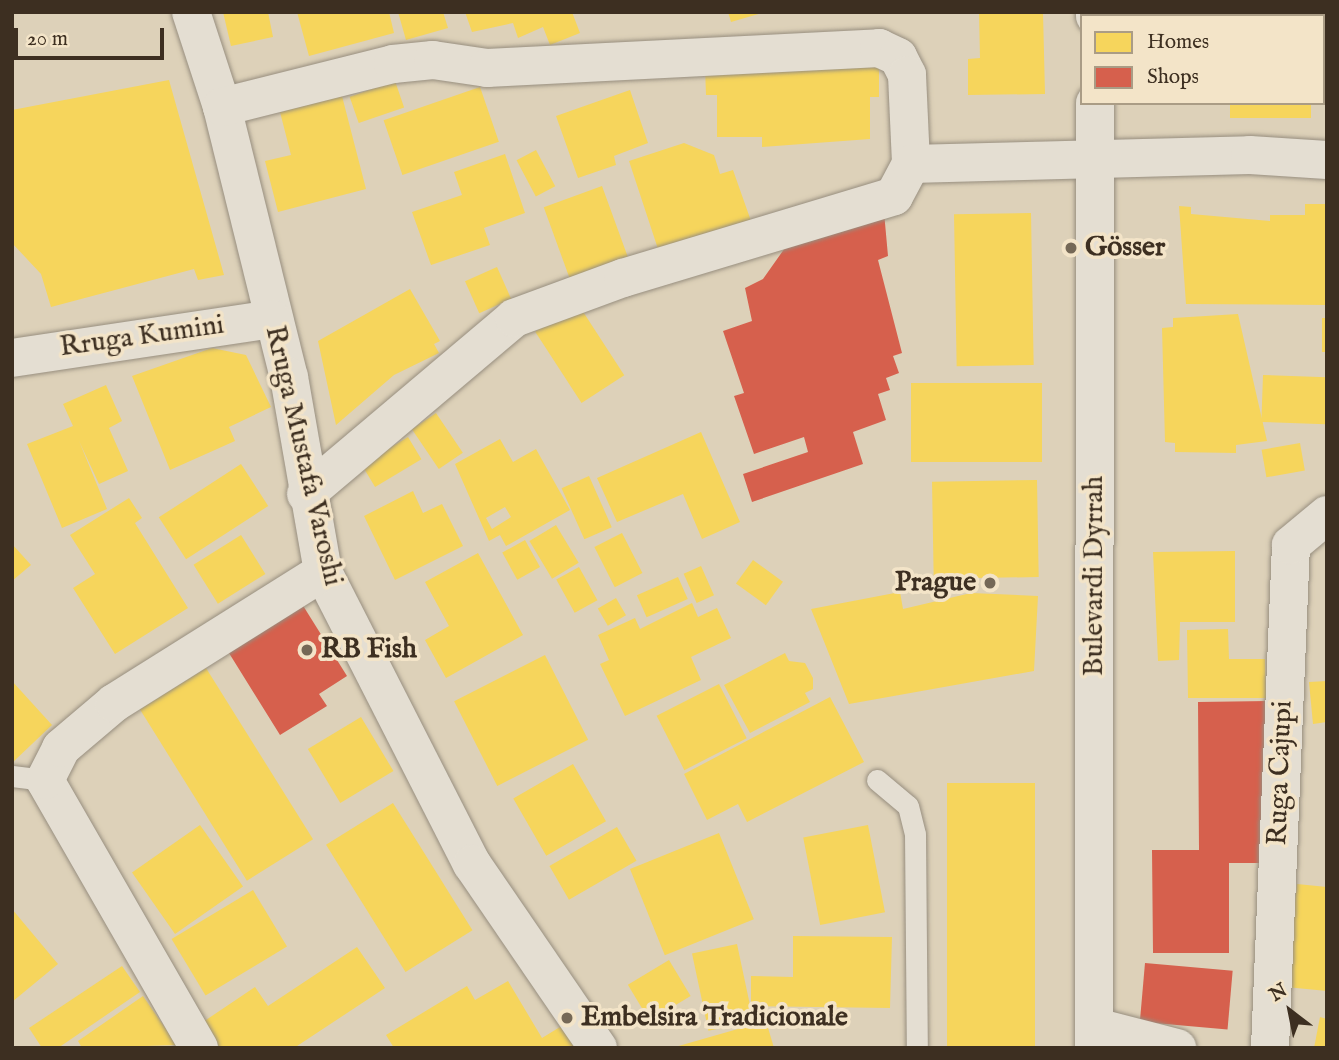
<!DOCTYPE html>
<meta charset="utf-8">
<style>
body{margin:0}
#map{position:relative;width:1339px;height:1060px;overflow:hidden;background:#ddd1b9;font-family:"IM FELL English",serif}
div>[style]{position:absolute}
.homes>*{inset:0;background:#f6d55c;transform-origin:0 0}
.shops>*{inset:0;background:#d6604d;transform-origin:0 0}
.roads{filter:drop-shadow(0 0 2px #978e7f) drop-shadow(0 0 2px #978e7f)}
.lane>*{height:21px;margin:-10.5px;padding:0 10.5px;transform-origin:10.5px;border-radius:10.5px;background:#e4ded2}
.street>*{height:38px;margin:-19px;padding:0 19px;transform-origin:19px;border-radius:19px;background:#e4ded2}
.dots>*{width:19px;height:19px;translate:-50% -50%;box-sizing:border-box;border:4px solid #f3e4c8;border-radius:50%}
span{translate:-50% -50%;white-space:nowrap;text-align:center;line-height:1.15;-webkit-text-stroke:7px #f3e4c8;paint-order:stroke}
.poi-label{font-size:28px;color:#3d2f21;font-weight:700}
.left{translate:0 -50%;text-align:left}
.right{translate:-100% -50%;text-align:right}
.street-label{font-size:28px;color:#3d2f21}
.frame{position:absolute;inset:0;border:14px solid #3d2f21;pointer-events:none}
.legend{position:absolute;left:1080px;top:14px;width:245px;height:91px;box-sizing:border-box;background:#f3e4c8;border:2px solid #aa9c85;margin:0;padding:9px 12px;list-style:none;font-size:21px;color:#3d2f21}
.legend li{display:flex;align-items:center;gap:14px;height:35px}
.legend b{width:35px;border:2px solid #aa9c85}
.north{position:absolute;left:1255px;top:976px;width:70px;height:70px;-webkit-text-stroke:5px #f3e4c8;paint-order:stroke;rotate:328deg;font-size:19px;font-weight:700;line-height:28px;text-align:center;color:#3d2f21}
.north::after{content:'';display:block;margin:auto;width:24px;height:32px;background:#3d2f21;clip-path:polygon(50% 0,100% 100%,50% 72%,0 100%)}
.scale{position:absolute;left:14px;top:28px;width:150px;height:32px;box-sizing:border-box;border:4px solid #3d2f21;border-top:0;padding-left:9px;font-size:21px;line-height:24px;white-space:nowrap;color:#3d2f21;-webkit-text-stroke:5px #f3e4c8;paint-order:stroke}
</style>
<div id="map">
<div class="homes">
<i style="clip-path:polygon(223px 12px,268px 12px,273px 37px,231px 46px)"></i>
<i style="clip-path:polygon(297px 12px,389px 12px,394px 33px,309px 56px)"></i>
<i style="clip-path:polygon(398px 12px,443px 12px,448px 28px,406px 40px)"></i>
<i style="clip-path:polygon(465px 12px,572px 12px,580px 33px,550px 45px,543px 27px,518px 38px,513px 23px,472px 32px)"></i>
<i style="clip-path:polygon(728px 12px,762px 12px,762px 13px,731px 22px)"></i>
<i style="clip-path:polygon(979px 12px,1043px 12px,1045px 94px,968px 95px,968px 59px,980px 58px)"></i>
<i style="left:1160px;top:12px;width:60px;height:4px"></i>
<i style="clip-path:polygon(1316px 12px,1327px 12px,1327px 37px,1323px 16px)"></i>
<i style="clip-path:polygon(879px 65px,879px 97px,870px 97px,870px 139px,762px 147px,762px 137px,717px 137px,717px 95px,706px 95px,705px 67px)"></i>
<i style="clip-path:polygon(169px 80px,224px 275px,198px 280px,194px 269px,51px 307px,41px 274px,12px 243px,12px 110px)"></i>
<i style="left:395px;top:81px;width:28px;height:48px;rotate:71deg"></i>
<i style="left:480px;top:87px;width:58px;height:102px;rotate:71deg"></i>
<i style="clip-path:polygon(630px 90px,648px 143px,614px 156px,616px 165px,578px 178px,556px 116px)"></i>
<i style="clip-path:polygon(342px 96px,366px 189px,278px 212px,265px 161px,291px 155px,280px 112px)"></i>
<i style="left:1230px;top:103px;width:81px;height:15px"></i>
<i style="clip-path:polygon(684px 143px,714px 155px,720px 174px,733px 170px,751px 221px,659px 252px,629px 161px)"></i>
<i style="left:536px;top:150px;width:41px;height:22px;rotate:62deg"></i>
<i style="clip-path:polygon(505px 154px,525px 213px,484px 228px,490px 245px,431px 265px,412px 212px,462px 195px,454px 172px)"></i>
<i style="left:602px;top:186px;width:77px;height:62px;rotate:70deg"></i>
<i style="clip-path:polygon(1305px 204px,1327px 204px,1327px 305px,1186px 304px,1179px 206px,1191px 207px,1191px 214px,1270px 221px,1270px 215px,1305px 215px)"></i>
<i style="left:1031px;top:213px;width:152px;height:77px;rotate:89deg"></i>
<i style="left:497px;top:267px;width:35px;height:35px;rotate:66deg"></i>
<i style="clip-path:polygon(410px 289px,440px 341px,434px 344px,439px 353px,394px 375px,336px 425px,318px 341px)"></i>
<i style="left:578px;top:304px;width:85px;height:51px;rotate:57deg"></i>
<i style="clip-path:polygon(1238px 314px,1267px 441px,1236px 445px,1236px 453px,1175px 452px,1175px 443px,1165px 442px,1162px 328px,1173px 327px,1173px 318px)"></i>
<i style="left:1322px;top:318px;width:5px;height:34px"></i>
<i style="clip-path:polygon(212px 348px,246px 355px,271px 407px,229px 427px,235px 441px,170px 470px,132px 376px)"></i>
<i style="left:1263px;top:375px;width:64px;height:47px;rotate:2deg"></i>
<i style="left:911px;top:383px;width:131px;height:79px"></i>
<i style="clip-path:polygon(106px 385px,122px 421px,109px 428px,128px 471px,99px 484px,79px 441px,107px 509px,62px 528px,27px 444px,73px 426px,63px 404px)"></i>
<i style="left:436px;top:413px;width:48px;height:29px;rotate:56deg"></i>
<i style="clip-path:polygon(701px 432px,740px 522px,702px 539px,683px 494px,617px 522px,597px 478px)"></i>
<i style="left:408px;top:437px;width:26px;height:54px;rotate:59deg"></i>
<i style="clip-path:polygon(evenodd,500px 439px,513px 462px,536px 449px,570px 510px,506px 546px,500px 535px,489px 541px,455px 464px,500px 439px,505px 507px,511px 517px,492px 529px,486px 518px,505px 507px)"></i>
<i style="left:1300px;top:443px;width:28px;height:39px;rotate:80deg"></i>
<i style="left:241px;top:464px;width:50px;height:98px;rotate:57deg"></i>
<i style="left:589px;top:476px;width:56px;height:30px;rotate:66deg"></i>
<i style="left:1037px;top:480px;width:97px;height:105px;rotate:89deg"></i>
<i style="clip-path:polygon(413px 491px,423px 513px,442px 504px,463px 546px,395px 580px,364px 516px)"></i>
<i style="clip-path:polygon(129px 498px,142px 518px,135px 523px,188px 608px,115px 654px,73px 588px,95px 574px,70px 535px)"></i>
<i style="left:556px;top:525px;width:44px;height:31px;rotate:59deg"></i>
<i style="left:622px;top:533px;width:45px;height:31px;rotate:63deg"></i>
<i style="left:241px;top:535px;width:46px;height:56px;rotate:58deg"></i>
<i style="left:525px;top:540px;width:31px;height:26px;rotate:61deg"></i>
<i style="clip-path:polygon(12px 544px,31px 565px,12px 581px)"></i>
<i style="clip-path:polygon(1235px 551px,1235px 622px,1180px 622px,1179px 660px,1158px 661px,1153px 552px)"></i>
<i style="clip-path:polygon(478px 553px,523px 635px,446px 678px,425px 640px,449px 626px,425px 582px)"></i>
<i style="left:753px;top:560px;width:37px;height:29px;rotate:36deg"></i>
<i style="left:701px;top:566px;width:32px;height:19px;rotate:66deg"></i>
<i style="left:579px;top:567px;width:38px;height:26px;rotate:61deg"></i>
<i style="left:678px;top:577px;width:24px;height:45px;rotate:66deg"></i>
<i style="clip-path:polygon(900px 592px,903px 609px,971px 593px,1038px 596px,1034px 671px,849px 704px,811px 609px)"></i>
<i style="left:616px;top:598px;width:20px;height:21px;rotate:60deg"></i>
<i style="clip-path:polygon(692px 603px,698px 617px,717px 608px,731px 638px,691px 657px,701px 680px,625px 716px,600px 664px,609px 660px,598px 635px,635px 618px,640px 629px)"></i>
<i style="clip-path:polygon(1228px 629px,1229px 659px,1265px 659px,1266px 698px,1188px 698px,1187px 630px)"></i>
<i style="clip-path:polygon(785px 653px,789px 661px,805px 663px,813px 678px,813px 689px,805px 693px,810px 702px,750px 733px,724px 685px)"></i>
<i style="left:545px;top:655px;width:95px;height:102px;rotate:63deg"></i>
<i style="left:206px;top:668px;width:202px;height:78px;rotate:58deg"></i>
<i style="clip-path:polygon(12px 681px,52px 725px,12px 763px)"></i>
<i style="clip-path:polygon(1327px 681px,1327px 722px,1313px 724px,1309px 682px)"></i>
<i style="left:719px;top:684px;width:61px;height:70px;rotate:63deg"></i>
<i style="clip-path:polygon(830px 697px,864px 762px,747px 822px,738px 804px,707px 820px,684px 774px)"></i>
<i style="left:361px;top:717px;width:63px;height:62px;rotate:59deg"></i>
<i style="left:573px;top:764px;width:66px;height:69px;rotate:60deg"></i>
<i style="left:1035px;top:783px;width:265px;height:88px;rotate:90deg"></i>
<i style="left:393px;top:803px;width:150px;height:79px;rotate:58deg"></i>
<i style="left:200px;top:825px;width:75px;height:83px;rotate:55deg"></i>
<i style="left:868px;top:825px;width:89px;height:66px;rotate:79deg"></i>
<i style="left:617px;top:827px;width:39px;height:78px;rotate:60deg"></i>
<i style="left:719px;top:833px;width:93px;height:96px;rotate:68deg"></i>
<i style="clip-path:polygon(1297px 884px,1327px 887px,1327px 991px,1286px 987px)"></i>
<i style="left:253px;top:890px;width:66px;height:95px;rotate:59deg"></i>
<i style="clip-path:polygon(12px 909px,58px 964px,12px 1002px)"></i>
<i style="clip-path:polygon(793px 936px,892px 937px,890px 1008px,751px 1006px,751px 976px,793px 977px)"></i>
<i style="left:737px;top:944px;width:79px;height:46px;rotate:78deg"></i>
<i style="clip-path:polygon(357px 947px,385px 988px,294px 1048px,220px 1048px,203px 1022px,255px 987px,268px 1006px)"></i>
<i style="left:669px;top:960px;width:42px;height:48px;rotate:59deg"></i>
<i style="clip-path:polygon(122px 966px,140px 992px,58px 1048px,42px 1048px,29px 1028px)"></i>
<i style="clip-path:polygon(508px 981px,542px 1038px,573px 1019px,590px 1048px,394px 1048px,386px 1035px,467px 986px,475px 1000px)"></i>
<i style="clip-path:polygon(143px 996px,177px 1045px,82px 1048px,78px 1041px)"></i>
<i style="clip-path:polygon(1320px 1017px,1327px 1019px,1327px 1048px,1314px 1048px)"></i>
<i style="clip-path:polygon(766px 1021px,774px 1048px,675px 1048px,675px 1047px)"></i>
</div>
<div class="shops">
<i style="clip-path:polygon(884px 212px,888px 256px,878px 260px,902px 353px,893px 356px,899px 373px,886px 378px,890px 390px,878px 394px,886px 420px,853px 432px,863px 464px,752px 502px,743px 474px,808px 452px,804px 437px,754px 454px,734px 396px,744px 393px,723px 331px,752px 321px,745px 288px,763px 279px,787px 245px)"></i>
<i style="clip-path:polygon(302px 604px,347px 676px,319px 694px,327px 706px,280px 735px,224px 645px)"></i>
<i style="clip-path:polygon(1268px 701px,1269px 863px,1229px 863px,1229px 953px,1153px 953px,1152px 850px,1199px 850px,1198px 702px)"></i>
<i style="left:1145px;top:963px;width:88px;height:59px;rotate:5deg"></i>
</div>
<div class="roads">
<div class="lane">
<i style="left:12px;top:776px;width:33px;rotate:7deg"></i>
<i style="left:877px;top:780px;width:40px;rotate:40deg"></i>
<i style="left:908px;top:806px;width:29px;rotate:76deg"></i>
<i style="left:915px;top:834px;width:214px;rotate:89.5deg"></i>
</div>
<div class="street">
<i style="left:191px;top:12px;width:100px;rotate:71.9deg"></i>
<i style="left:222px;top:107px;width:278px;rotate:76.1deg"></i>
<i style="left:289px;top:377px;width:198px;rotate:80.1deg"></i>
<i style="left:323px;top:572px;width:328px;rotate:63deg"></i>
<i style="left:472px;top:864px;width:223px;rotate:55.6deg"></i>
<i style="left:1095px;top:16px;width:4px;rotate:-90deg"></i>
<i style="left:222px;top:107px;width:176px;rotate:-14.1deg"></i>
<i style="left:393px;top:64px;width:40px;rotate:-5.7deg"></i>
<i style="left:433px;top:60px;width:55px;rotate:8.4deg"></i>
<i style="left:487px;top:68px;width:393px;rotate:-2.9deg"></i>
<i style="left:879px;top:48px;width:21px;rotate:25deg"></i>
<i style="left:898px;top:57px;width:20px;rotate:63deg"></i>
<i style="left:907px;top:75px;width:89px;rotate:87.4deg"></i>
<i style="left:12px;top:358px;width:263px;rotate:-8.5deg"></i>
<i style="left:306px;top:494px;width:272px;rotate:-40.2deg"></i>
<i style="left:514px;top:318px;width:116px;rotate:-20.2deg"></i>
<i style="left:623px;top:278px;width:283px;rotate:-16.8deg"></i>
<i style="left:894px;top:196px;width:36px;rotate:-62deg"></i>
<i style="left:911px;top:164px;width:339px;rotate:-1.5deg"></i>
<i style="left:1250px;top:155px;width:77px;rotate:3.7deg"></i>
<i style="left:1095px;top:1027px;width:85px;rotate:14.4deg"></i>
<i style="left:199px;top:1048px;width:309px;rotate:-119.9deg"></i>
<i style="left:45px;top:780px;width:36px;rotate:-63deg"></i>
<i style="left:61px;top:748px;width:70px;rotate:-40.3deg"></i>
<i style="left:114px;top:703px;width:247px;rotate:-32.1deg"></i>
<i style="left:1094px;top:1048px;width:945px;rotate:-89.94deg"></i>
<i style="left:1270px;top:1048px;width:503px;rotate:-87.61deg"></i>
<i style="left:1291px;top:545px;width:47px;rotate:-39.8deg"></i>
</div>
</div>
<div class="dots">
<i style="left:1071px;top:248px;background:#756856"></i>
<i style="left:990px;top:583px;background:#756856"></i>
<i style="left:307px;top:650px;background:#756856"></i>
<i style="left:567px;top:1018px;background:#756856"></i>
</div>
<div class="poi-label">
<span class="left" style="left:1085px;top:248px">Gösser</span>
<span class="right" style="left:976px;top:583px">Prague</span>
<span class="left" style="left:321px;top:650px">RB Fish</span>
<span class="left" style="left:581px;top:1018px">Embelsira Tradicionale</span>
</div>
<div class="street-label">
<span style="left:142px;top:337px;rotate:-8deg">Rruga Kumini</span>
<span style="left:303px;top:456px;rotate:77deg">Rruga Mustafa Varoshi</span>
<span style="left:1095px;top:576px;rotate:-90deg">Bulevardi Dyrrah</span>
<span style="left:1281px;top:773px;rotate:-88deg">Ruga Cajupi</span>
</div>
<div class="frame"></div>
<ul class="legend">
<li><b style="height:19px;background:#f6d55c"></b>Homes</li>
<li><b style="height:19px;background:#d6604d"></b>Shops</li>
</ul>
<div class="north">N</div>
<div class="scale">20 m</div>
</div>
